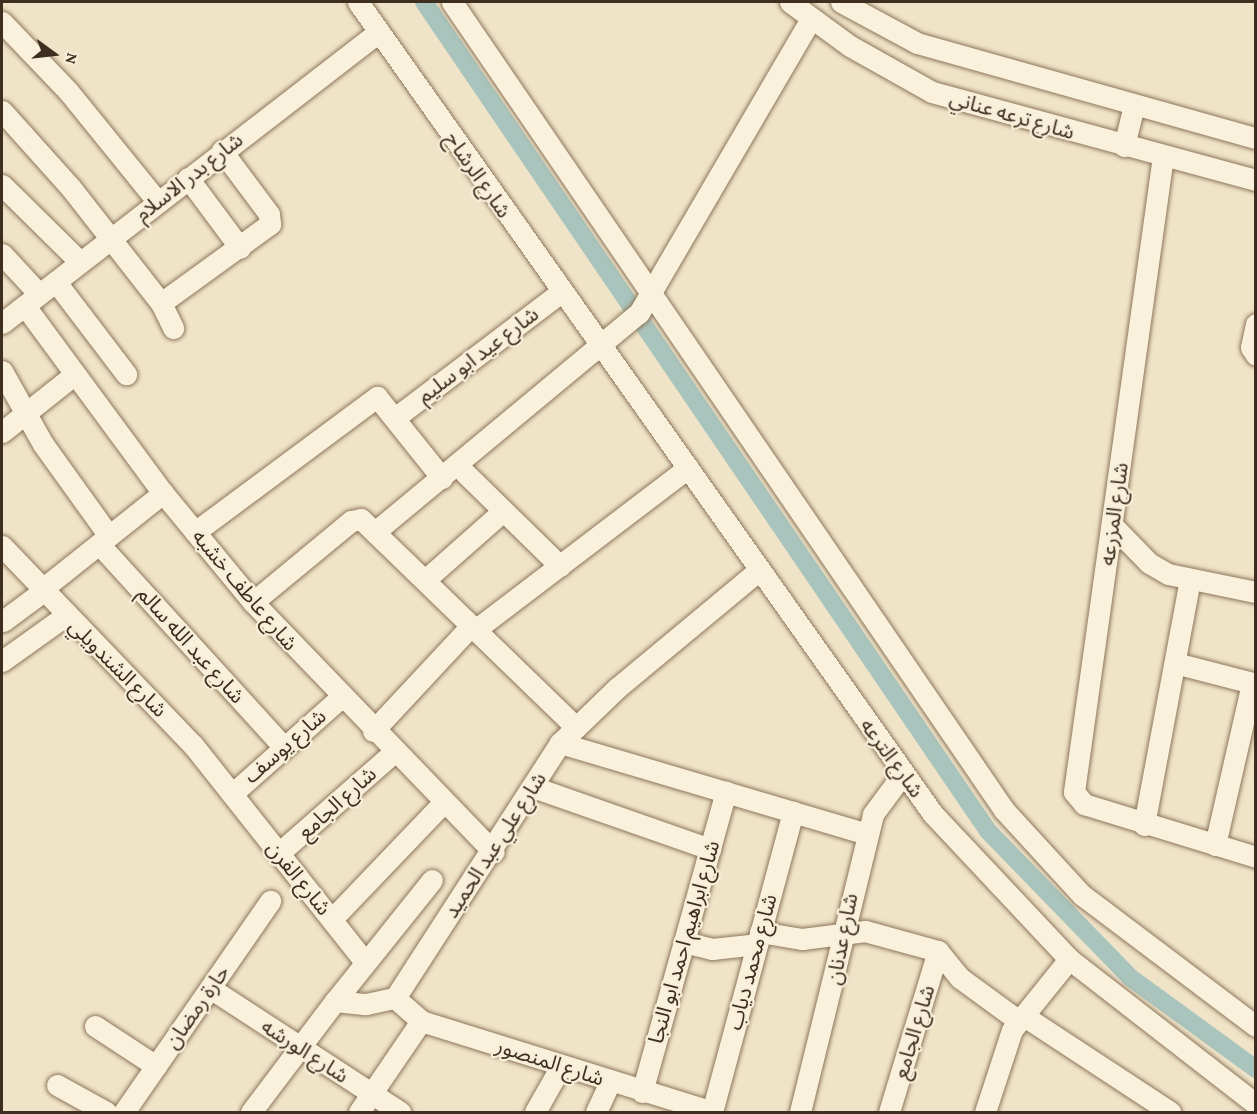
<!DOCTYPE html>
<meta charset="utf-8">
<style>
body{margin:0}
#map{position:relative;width:1257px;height:1114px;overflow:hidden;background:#f0e4c8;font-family:"Crimson Pro","Noto Sans Arabic",serif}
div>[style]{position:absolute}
.canal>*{height:18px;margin:-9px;padding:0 9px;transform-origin:9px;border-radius:9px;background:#a9c4bc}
.roads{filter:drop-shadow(0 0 2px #8d765c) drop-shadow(0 0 2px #8d765c)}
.street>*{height:21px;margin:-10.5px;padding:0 10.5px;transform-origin:10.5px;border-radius:10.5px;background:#faf1dc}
span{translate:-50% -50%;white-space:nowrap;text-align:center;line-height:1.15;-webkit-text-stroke:4.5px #f7eed8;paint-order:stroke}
.street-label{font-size:21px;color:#3d2e20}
.frame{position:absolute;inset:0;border:3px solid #3d2e20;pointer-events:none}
.north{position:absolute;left:24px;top:24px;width:60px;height:60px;-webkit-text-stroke:4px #f7eed8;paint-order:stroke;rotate:105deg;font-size:16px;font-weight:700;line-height:24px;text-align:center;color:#3d2e20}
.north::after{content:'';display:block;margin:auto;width:21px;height:27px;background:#3d2e20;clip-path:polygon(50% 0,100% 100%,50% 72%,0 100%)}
</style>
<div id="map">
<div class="canal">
<i style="left:424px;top:2px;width:1003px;rotate:55.77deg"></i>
<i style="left:988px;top:831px;width:205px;rotate:45.8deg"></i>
<i style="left:1131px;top:978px;width:155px;rotate:36.1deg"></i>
</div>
<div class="roads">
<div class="street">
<i style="left:358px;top:2px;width:995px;rotate:54.7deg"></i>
<i style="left:933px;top:814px;width:199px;rotate:46.8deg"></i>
<i style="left:1069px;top:959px;width:237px;rotate:37.8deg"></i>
<i style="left:452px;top:2px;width:979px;rotate:55.66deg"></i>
<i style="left:1004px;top:810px;width:115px;rotate:47.5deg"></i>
<i style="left:1082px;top:895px;width:218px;rotate:37deg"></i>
<i style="left:790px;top:2px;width:74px;rotate:36.3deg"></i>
<i style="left:850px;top:46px;width:94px;rotate:29.3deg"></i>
<i style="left:932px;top:92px;width:336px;rotate:15.2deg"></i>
<i style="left:841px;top:2px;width:86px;rotate:28.3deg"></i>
<i style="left:917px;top:43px;width:352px;rotate:15.7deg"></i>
<i style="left:2px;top:22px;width:95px;rotate:46.3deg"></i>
<i style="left:68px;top:91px;width:143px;rotate:51deg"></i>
<i style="left:2px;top:111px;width:103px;rotate:48.1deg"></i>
<i style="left:71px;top:188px;width:146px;rotate:52deg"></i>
<i style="left:161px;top:303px;width:135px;rotate:-35.9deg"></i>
<i style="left:270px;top:224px;width:10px;rotate:-96deg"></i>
<i style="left:269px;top:214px;width:79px;rotate:-126.7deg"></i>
<i style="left:1124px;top:146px;width:42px;rotate:-76.3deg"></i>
<i style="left:1163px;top:156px;width:642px;rotate:97.97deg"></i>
<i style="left:1074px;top:792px;width:16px;rotate:50deg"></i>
<i style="left:1084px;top:804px;width:180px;rotate:17.1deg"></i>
<i style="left:188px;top:178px;width:87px;rotate:53.4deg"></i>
<i style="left:2px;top:185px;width:110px;rotate:44.6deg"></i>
<i style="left:2px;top:254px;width:54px;rotate:47.2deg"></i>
<i style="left:56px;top:282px;width:116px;rotate:52.7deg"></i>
<i style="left:161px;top:303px;width:28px;rotate:64deg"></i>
<i style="left:25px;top:306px;width:232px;rotate:53.6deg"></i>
<i style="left:163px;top:493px;width:141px;rotate:50.5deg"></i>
<i style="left:253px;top:602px;width:347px;rotate:46.1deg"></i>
<i style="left:2px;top:323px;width:475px;rotate:-37.7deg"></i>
<i style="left:1256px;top:324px;width:24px;rotate:102deg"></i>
<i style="left:1251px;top:347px;width:9px;rotate:58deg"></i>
<i style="left:2px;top:371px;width:84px;rotate:60.7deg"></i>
<i style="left:43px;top:444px;width:113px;rotate:54.3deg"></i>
<i style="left:396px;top:417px;width:206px;rotate:-37.1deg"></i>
<i style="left:2px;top:432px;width:93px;rotate:-38.5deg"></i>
<i style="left:465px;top:473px;width:133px;rotate:44.4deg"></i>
<i style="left:1113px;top:526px;width:52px;rotate:45.8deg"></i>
<i style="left:1149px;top:563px;width:22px;rotate:30deg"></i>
<i style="left:1168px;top:574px;width:90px;rotate:11.6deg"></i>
<i style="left:376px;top:531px;width:342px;rotate:-39.7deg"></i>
<i style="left:639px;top:313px;width:341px;rotate:-59.7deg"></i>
<i style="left:195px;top:532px;width:227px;rotate:-36.6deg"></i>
<i style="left:377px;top:397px;width:104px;rotate:51.3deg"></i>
<i style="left:99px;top:544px;width:273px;rotate:47.7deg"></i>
<i style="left:2px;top:546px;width:276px;rotate:46.2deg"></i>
<i style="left:193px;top:745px;width:277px;rotate:51.6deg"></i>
<i style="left:425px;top:580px;width:104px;rotate:-41.5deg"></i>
<i style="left:41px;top:590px;width:156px;rotate:-38.5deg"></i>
<i style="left:253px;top:602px;width:127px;rotate:-39.6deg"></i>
<i style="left:351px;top:521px;width:10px;rotate:-11deg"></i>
<i style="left:361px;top:519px;width:299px;rotate:44.1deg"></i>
<i style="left:3px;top:621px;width:49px;rotate:-36.6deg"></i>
<i style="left:475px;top:630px;width:268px;rotate:-37.3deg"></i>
<i style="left:2px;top:661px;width:77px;rotate:-35.5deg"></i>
<i style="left:1175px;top:663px;width:84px;rotate:14.5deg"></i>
<i style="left:373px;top:731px;width:144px;rotate:-47deg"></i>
<i style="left:560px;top:743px;width:320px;rotate:16.5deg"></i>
<i style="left:533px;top:787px;width:188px;rotate:19.3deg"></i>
<i style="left:232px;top:794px;width:144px;rotate:-41.6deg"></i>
<i style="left:1144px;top:825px;width:249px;rotate:-79.4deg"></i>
<i style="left:1215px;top:845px;width:166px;rotate:-77.1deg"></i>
<i style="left:279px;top:853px;width:153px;rotate:-41.3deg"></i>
<i style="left:332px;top:919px;width:162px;rotate:-46.3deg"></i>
<i style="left:760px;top:932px;width:43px;rotate:9.5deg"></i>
<i style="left:802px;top:939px;width:64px;rotate:-7.2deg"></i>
<i style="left:865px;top:931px;width:76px;rotate:15.3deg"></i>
<i style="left:938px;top:951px;width:35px;rotate:51deg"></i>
<i style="left:960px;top:978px;width:73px;rotate:36.1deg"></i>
<i style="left:684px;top:942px;width:29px;rotate:14deg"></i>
<i style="left:712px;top:949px;width:45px;rotate:-6.3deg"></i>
<i style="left:210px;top:988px;width:227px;rotate:33.1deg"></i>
<i style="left:395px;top:998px;width:35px;rotate:41deg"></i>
<i style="left:421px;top:1021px;width:306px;rotate:17.3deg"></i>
<i style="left:335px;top:1001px;width:155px;rotate:-51.3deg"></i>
<i style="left:1024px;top:1016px;width:175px;rotate:33.3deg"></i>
<i style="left:95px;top:1026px;width:73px;rotate:33.3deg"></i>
<i style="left:57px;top:1085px;width:56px;rotate:28.9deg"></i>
<i style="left:642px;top:1092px;width:312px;rotate:-74.4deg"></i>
<i style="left:124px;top:1112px;width:257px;rotate:-55.3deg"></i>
<i style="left:251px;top:1112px;width:139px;rotate:-52.9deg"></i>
<i style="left:335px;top:1001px;width:31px;rotate:6deg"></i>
<i style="left:366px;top:1004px;width:30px;rotate:-12deg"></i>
<i style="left:395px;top:998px;width:304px;rotate:-57.1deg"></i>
<i style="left:560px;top:743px;width:79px;rotate:-44deg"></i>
<i style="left:617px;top:688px;width:185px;rotate:-39.7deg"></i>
<i style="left:359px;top:1112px;width:110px;rotate:-55.7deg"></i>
<i style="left:535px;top:1112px;width:53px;rotate:-60.5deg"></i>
<i style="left:596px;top:1112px;width:33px;rotate:-65deg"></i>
<i style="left:712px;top:1112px;width:311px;rotate:-74.9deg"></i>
<i style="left:800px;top:1112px;width:307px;rotate:-76.2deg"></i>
<i style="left:873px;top:814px;width:49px;rotate:-53.4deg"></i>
<i style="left:889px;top:1112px;width:168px;rotate:-73.1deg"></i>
<i style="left:985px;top:1112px;width:86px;rotate:-71.8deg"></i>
<i style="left:1012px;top:1030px;width:91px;rotate:-51.2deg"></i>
</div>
</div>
<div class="street-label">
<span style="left:1012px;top:115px;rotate:16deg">شارع ترعه عناني</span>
<span style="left:478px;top:175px;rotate:55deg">شارع الرشاح</span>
<span style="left:189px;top:177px;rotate:-38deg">شارع بدر الاسلام</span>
<span style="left:478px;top:355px;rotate:-37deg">شارع عيد ابو سليم</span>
<span style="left:1114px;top:514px;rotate:-82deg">شارع المزرعه</span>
<span style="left:245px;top:590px;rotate:50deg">شارع عاطف خشبه</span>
<span style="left:191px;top:645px;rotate:48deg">شارع عبد الله سالم</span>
<span style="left:118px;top:668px;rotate:45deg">شارع الشندويلي</span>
<span style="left:285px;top:746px;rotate:-41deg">شارع يوسف</span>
<span style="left:892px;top:758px;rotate:54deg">شارع الترعه</span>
<span style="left:337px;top:803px;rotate:-42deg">شارع الجامع</span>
<span style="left:495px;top:845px;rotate:-57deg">شارع علي عبد الحميد</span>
<span style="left:299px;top:878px;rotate:51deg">شارع الفرن</span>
<span style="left:842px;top:939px;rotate:-79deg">شارع عدنان</span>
<span style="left:684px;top:942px;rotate:-74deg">شارع ابراهيم احمد ابو النجا</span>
<span style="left:752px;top:962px;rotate:-75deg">شارع محمد دياب</span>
<span style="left:197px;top:1007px;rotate:-55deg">حارة رمضان</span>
<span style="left:914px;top:1032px;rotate:-73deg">شارع الجامع</span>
<span style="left:305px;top:1051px;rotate:33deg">شارع الورشه</span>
<span style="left:550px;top:1062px;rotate:18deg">شارع المنصور</span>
</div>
<div class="frame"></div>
<div class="north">N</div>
</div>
